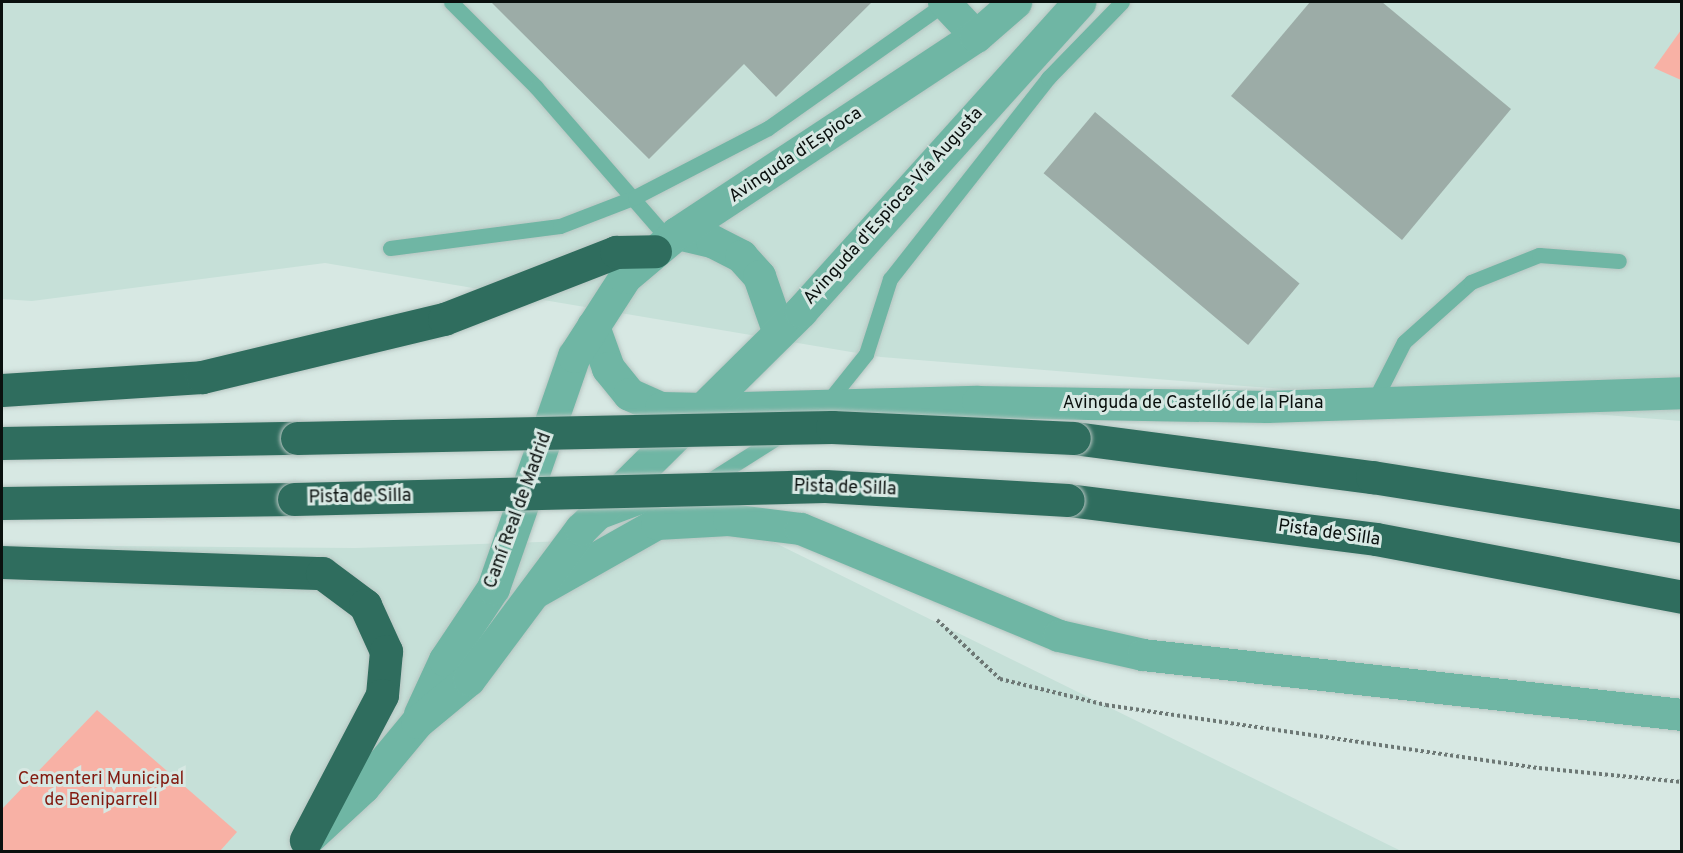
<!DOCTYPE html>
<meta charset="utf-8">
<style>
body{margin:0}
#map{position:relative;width:1683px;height:853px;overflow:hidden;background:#d7e8e3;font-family:Overpass,sans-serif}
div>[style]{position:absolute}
.built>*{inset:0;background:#c6e0d8}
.green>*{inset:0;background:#f8b1a5}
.building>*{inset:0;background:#9caca7;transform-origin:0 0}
.path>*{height:4px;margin-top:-2px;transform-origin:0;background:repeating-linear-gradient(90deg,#6d7875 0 3px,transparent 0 6px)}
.roads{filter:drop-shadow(0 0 2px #b6c5c1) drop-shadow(0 0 2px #b6c5c1)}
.service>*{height:15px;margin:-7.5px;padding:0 7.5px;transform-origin:7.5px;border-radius:7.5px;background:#6fb6a4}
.minor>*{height:32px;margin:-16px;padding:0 16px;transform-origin:16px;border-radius:16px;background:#6fb6a4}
.tertiary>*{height:33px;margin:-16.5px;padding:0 16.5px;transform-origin:16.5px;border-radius:16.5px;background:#6fb6a4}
.motorway>*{height:33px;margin:-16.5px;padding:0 16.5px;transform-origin:16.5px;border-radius:16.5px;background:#2f6d5e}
.bridges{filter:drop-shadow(0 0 2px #b6c5c1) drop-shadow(0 0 2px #b6c5c1)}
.motorway-bridge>*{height:33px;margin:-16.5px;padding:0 16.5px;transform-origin:16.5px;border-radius:16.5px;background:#2f6d5e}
span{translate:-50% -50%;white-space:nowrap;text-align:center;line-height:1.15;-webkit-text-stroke:6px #d7e8e3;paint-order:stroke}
.street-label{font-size:18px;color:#0a100e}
.park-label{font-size:18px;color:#831a10}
.frame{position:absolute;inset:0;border:3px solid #0a100e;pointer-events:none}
</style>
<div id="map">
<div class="built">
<i style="clip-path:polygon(2px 2px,1681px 2px,1681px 421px,881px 357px,325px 263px,32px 301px,2px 299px)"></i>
<i style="clip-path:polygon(759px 535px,1401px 851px,2px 852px,2px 545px,355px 548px)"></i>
</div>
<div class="green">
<i style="clip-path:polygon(1681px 30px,1681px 80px,1654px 68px)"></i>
<i style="clip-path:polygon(97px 710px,237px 832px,220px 851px,2px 851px,2px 809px)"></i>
</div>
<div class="building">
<i style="clip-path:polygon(491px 2px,872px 2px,776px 97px,744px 64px,649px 159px)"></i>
<i style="clip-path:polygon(1310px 2px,1382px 2px,1511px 109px,1402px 240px,1231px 96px)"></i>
<i style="left:1095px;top:112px;width:267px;height:80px;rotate:40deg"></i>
</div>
<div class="path">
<i style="left:937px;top:620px;width:86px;rotate:43.1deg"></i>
<i style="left:1000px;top:679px;width:109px;rotate:13.8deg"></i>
<i style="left:1106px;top:705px;width:438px;rotate:8.3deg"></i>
<i style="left:1539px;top:768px;width:144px;rotate:5.6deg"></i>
</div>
<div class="roads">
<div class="service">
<i style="left:451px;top:2px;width:120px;rotate:45deg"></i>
<i style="left:536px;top:87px;width:203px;rotate:49deg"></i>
<i style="left:390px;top:248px;width:171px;rotate:-7.4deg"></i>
<i style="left:560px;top:226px;width:80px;rotate:-21.1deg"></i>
<i style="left:635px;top:197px;width:150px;rotate:-27.4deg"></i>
<i style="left:768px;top:128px;width:217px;rotate:-35.2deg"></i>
<i style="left:1373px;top:403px;width:68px;rotate:-63.1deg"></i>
<i style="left:1404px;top:342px;width:90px;rotate:-41.8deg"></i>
<i style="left:1471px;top:282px;width:73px;rotate:-21.7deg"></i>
<i style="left:1539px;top:255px;width:80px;rotate:4.3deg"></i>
<i style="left:826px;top:404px;width:64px;rotate:-51.3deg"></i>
<i style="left:866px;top:354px;width:79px;rotate:-72.3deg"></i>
<i style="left:890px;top:279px;width:256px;rotate:-51.8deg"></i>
<i style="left:1048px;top:78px;width:106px;rotate:-45.8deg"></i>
<i style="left:710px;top:480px;width:88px;rotate:-32.4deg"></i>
<i style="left:601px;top:521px;width:60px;rotate:-20.6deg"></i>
</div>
<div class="minor">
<i style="left:944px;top:2px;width:47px;rotate:46.7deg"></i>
<i style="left:705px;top:409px;width:273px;rotate:-1.5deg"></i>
<i style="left:978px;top:402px;width:289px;rotate:1deg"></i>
<i style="left:1267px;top:407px;width:415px;rotate:-1.9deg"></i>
<i style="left:535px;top:593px;width:140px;rotate:-29.5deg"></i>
<i style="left:657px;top:524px;width:72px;rotate:-3.2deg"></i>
<i style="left:729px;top:520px;width:73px;rotate:7.1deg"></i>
<i style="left:801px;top:529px;width:279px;rotate:22.5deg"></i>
<i style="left:1059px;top:636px;width:86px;rotate:12.7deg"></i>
<i style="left:1143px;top:655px;width:542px;rotate:6.35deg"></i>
</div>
<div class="tertiary">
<i style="left:677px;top:233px;width:36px;rotate:13deg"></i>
<i style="left:712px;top:241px;width:33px;rotate:27deg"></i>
<i style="left:741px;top:256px;width:27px;rotate:48deg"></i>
<i style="left:759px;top:276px;width:60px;rotate:70.7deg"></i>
<i style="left:593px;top:326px;width:45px;rotate:70.3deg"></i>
<i style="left:608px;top:368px;width:33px;rotate:51deg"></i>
<i style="left:629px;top:394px;width:35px;rotate:24deg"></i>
<i style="left:661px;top:408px;width:44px;rotate:1.3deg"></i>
<i style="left:420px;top:714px;width:60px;rotate:-65.2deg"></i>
<i style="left:445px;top:660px;width:87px;rotate:-56.3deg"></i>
<i style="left:493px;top:588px;width:246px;rotate:-70.8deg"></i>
<i style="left:574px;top:356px;width:94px;rotate:-57.2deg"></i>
<i style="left:625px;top:277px;width:68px;rotate:-40.2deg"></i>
<i style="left:677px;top:233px;width:358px;rotate:-33.4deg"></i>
<i style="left:976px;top:36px;width:52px;rotate:-41.1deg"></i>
<i style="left:309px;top:837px;width:74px;rotate:-42.8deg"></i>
<i style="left:363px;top:787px;width:85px;rotate:-50.3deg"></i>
<i style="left:417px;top:722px;width:67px;rotate:-39.6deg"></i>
<i style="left:469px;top:679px;width:187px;rotate:-53.3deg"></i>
<i style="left:581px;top:529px;width:310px;rotate:-44.7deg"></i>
<i style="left:801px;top:311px;width:416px;rotate:-48deg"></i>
</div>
<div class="motorway">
<i style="left:2px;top:390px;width:200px;rotate:-3.7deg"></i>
<i style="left:202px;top:377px;width:249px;rotate:-13.5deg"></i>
<i style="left:444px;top:319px;width:185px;rotate:-21.3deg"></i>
<i style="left:616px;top:252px;width:39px;rotate:-1deg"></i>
<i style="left:1074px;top:438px;width:301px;rotate:7.5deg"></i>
<i style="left:1372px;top:477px;width:314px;rotate:9deg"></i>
<i style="left:2px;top:443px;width:295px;rotate:-1deg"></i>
<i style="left:1068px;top:500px;width:310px;rotate:7.2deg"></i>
<i style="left:1376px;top:539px;width:311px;rotate:10.7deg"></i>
<i style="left:2px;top:503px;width:292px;rotate:-0.8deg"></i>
<i style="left:2px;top:562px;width:320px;rotate:2deg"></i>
<i style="left:322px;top:573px;width:54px;rotate:36.7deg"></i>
<i style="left:365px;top:605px;width:51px;rotate:65.5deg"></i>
<i style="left:386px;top:651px;width:44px;rotate:95.2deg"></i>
<i style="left:382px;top:695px;width:164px;rotate:117.7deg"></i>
</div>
</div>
<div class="bridges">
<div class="motorway-bridge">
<i style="left:297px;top:438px;width:535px;rotate:-1.18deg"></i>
<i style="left:832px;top:427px;width:242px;rotate:2.6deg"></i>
<i style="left:294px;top:499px;width:531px;rotate:-1.4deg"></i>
<i style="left:825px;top:486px;width:243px;rotate:3.3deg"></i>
</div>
</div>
<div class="street-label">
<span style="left:796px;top:156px;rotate:-34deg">Avinguda d'Espioca</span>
<span style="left:894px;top:207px;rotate:-48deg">Avinguda d'Espioca-Vía Augusta</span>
<span style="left:1193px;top:404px">Avinguda de Castelló de la Plana</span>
<span style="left:845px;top:489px;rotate:2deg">Pista de Silla</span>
<span style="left:360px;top:498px;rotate:-1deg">Pista de Silla</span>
<span style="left:519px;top:511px;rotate:-70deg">Camí Real de Madrid</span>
<span style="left:1329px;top:534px;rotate:8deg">Pista de Silla</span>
</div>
<div class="park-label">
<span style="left:101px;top:791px">Cementeri Municipal<br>de Beniparrell</span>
</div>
<div class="frame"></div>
</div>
